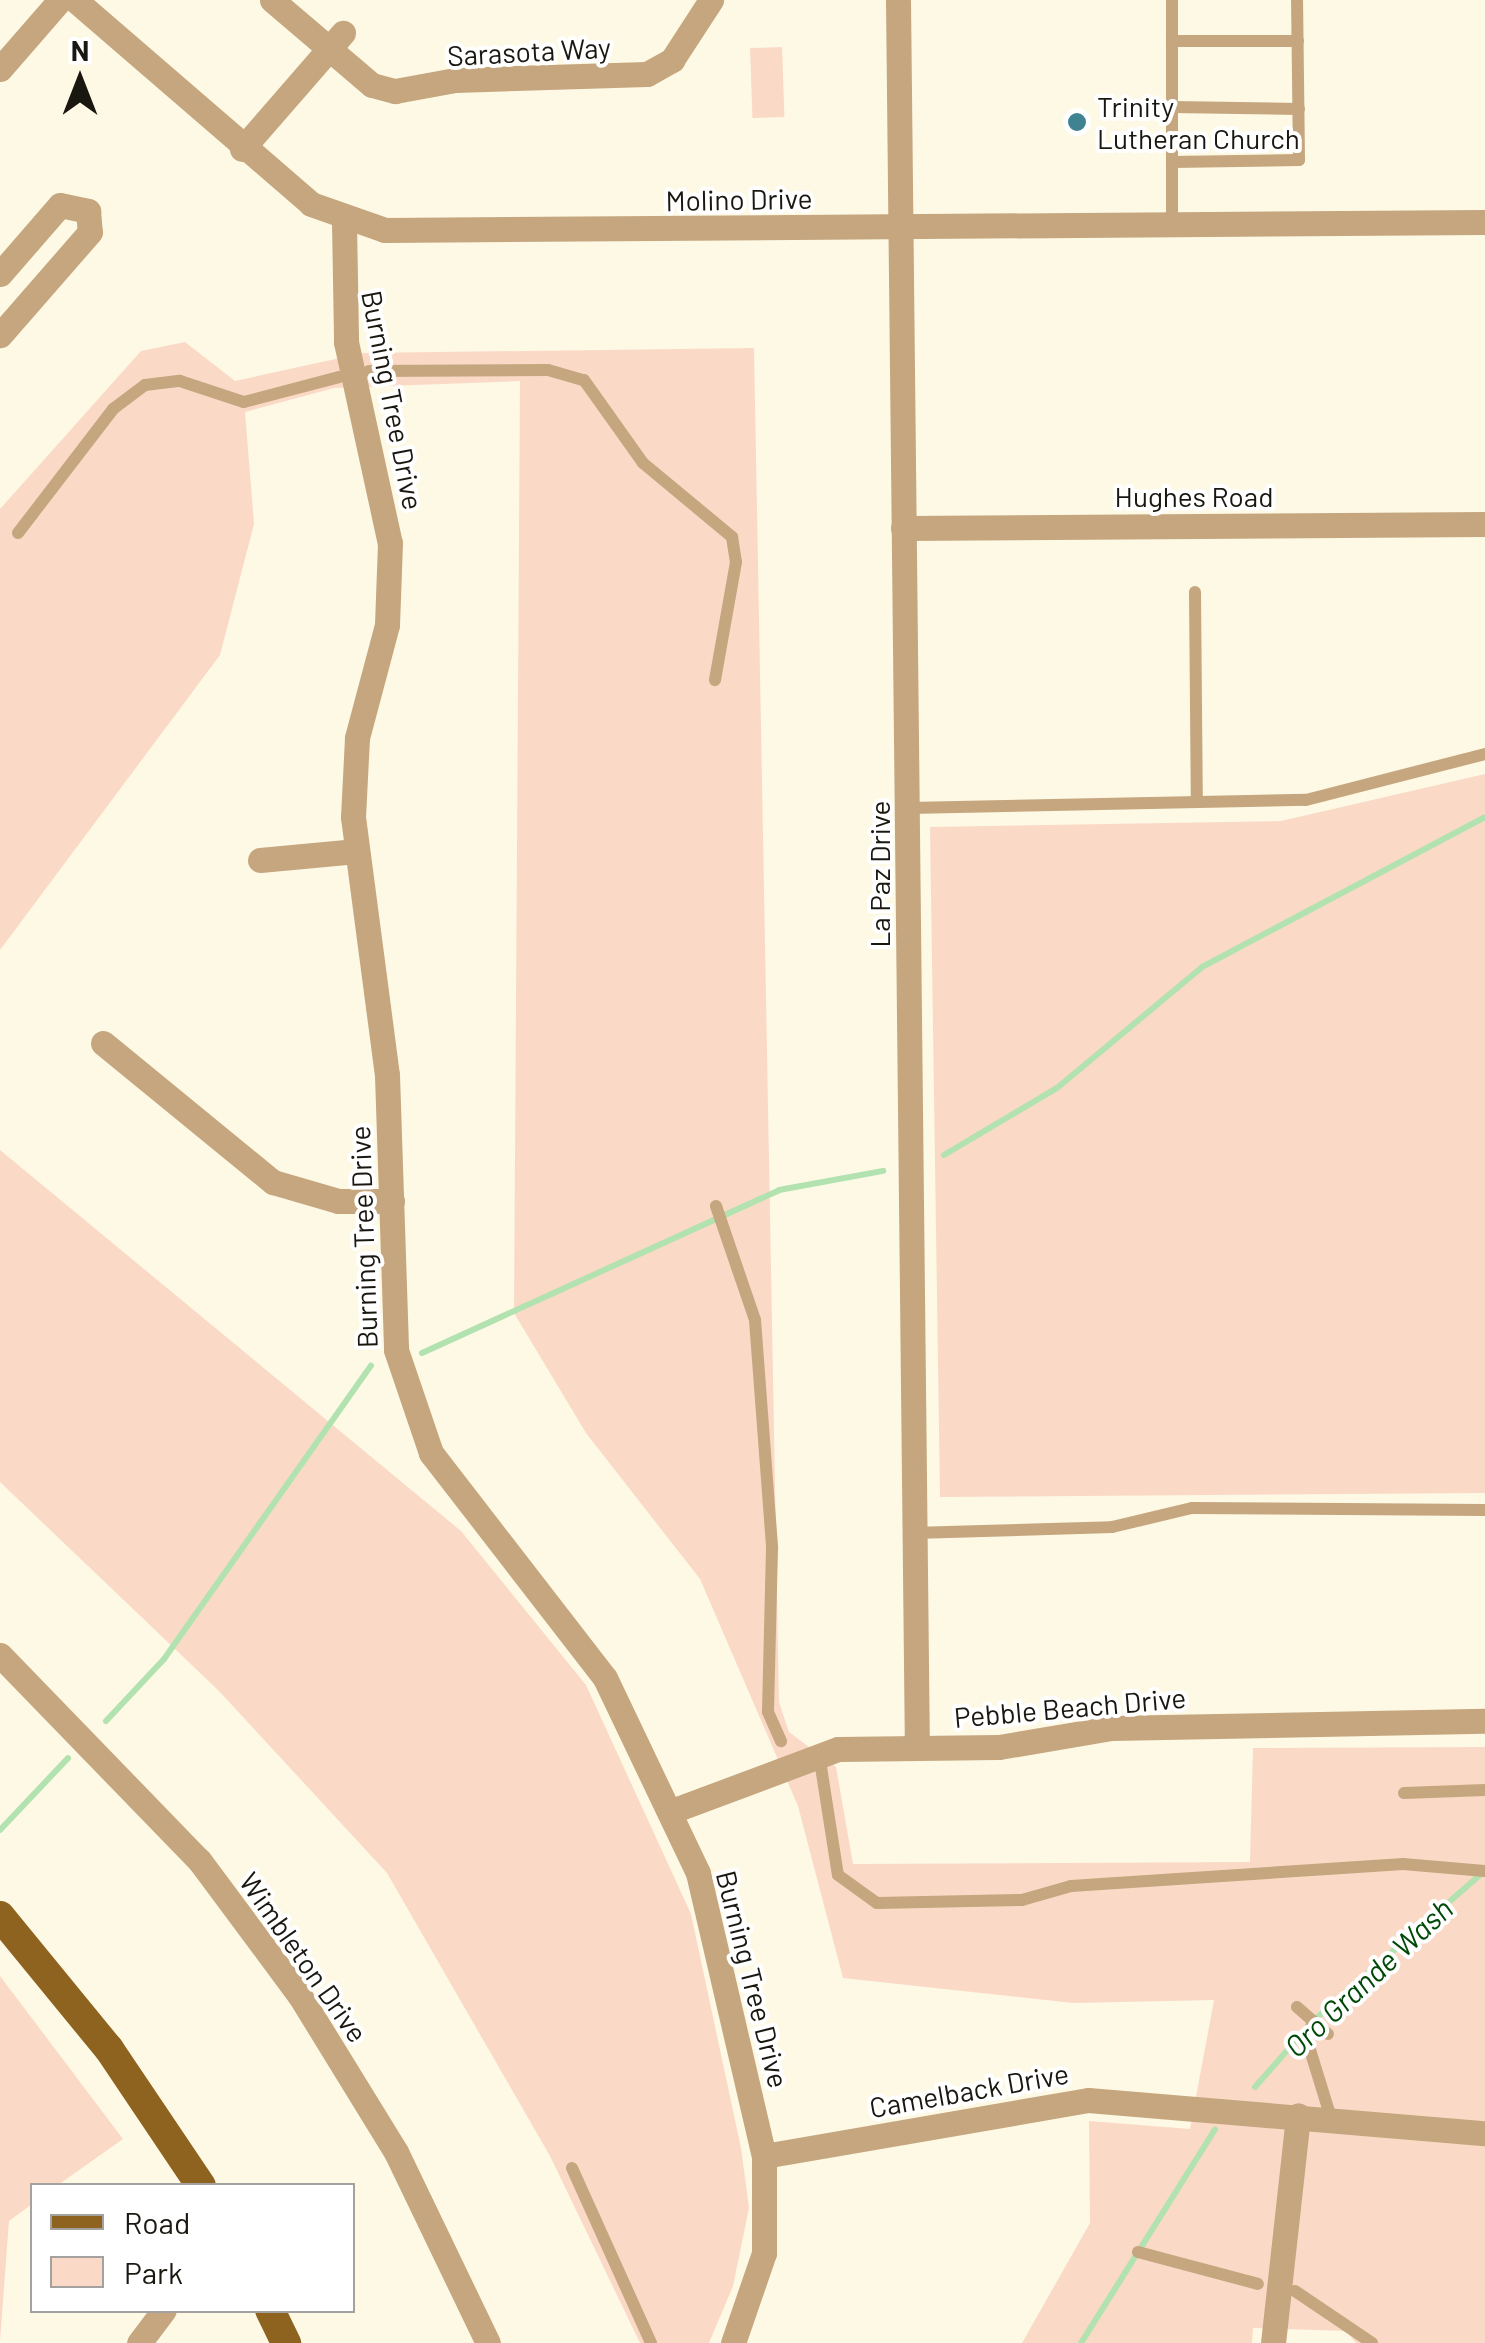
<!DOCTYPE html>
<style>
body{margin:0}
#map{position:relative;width:1485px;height:2343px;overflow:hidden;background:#fdf9e5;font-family:Barlow,sans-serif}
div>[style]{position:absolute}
.green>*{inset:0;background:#fbd9c7;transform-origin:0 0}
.stream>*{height:6px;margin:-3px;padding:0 3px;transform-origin:3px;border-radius:3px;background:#b2e2b0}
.service>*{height:12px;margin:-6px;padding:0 6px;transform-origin:6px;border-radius:6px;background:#c5a67e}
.minor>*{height:25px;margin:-12.5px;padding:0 12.5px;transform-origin:12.5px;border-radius:12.5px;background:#c5a67e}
.primary>*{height:30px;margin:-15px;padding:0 15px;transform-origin:15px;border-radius:15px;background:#8e631f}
.dots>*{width:28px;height:28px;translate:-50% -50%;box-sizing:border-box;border:5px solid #fff;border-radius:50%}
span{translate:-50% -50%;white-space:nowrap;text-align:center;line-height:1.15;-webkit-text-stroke:8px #fff;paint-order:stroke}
.street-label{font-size:28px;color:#191710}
.poi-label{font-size:28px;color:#191710}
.left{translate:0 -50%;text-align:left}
.water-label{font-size:30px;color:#004907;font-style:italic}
.legend{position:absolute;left:30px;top:2183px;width:325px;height:130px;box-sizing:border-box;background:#fff;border:2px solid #a3a29f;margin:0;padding:12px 18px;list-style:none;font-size:30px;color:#191710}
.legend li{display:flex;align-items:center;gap:20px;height:50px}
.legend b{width:50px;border:2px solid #a3a29f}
.north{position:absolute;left:30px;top:30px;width:100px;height:100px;-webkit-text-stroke:8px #fff;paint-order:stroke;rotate:0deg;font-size:28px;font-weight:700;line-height:40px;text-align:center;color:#191710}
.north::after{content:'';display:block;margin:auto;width:35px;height:45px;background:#191710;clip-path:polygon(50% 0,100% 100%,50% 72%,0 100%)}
</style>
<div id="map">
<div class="green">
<i style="left:782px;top:47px;width:70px;height:32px;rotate:88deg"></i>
<i style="clip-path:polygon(185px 342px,235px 381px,363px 353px,754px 348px,779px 1702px,789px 1732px,836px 1767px,853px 1864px,1250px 1862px,1253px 1748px,1485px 1747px,1485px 2343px,1356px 2343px,1346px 2331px,1253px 2328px,1252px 2343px,1022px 2343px,1090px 2223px,1089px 2121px,1190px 2129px,1214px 2000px,1073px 2003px,843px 1978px,798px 1806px,700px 1579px,586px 1433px,514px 1313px,520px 381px,334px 388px,245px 412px,254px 524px,220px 655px,0 950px,0 509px,141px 351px)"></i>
<i style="clip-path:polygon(1485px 774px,1485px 1493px,940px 1497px,930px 827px,1281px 821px)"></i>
<i style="clip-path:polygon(0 1150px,461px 1531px,586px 1685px,691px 1914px,741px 2148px,749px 2208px,733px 2286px,709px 2343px,640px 2343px,550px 2156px,387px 1873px,219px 1691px,0 1482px)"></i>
<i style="clip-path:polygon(0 1976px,123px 2139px,58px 2185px,32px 2186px,32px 2204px,9px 2221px,0 2341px)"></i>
</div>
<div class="stream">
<i style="left:944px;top:1155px;width:131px;rotate:-30.7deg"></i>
<i style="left:1057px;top:1088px;width:189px;rotate:-39.8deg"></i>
<i style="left:1202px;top:967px;width:320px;rotate:-27.9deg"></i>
<i style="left:422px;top:1353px;width:392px;rotate:-24.5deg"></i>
<i style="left:779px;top:1190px;width:106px;rotate:-10.4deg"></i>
<i style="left:106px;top:1721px;width:85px;rotate:-46.9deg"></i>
<i style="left:164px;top:1659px;width:359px;rotate:-54.8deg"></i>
<i style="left:0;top:1830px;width:99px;rotate:-46.6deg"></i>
<i style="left:1255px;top:2087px;width:88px;rotate:-48.7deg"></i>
<i style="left:1313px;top:2021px;width:226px;rotate:-41.2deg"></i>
<i style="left:1081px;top:2343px;width:252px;rotate:-57.9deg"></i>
</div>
<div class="service">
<i style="left:1172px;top:0;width:225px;rotate:90deg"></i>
<i style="left:1172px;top:41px;width:126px"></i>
<i style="left:1172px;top:107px;width:127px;rotate:0.9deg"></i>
<i style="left:1172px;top:162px;width:127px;rotate:-0.9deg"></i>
<i style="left:1299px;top:160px;width:160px;rotate:-90.7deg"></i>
<i style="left:369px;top:371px;width:179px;rotate:-0.3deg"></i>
<i style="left:548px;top:370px;width:37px;rotate:16deg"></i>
<i style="left:584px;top:380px;width:102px;rotate:54.6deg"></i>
<i style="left:643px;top:463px;width:116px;rotate:39.7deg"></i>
<i style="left:732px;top:537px;width:25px;rotate:81deg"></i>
<i style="left:736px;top:562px;width:120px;rotate:100.1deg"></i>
<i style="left:18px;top:533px;width:156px;rotate:-52.5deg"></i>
<i style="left:113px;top:409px;width:40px;rotate:-37deg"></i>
<i style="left:145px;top:385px;width:35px;rotate:-7deg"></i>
<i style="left:180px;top:381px;width:67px;rotate:18.2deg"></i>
<i style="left:244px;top:402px;width:98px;rotate:-14.7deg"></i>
<i style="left:1195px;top:592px;width:209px;rotate:89.5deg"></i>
<i style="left:909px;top:808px;width:397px;rotate:-1.2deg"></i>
<i style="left:1306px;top:800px;width:185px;rotate:-14.4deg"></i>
<i style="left:716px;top:1206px;width:120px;rotate:71.1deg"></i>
<i style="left:755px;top:1320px;width:229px;rotate:85.7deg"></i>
<i style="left:772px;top:1548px;width:164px;rotate:91.4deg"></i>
<i style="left:768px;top:1712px;width:32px;rotate:66deg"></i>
<i style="left:914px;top:1533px;width:198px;rotate:-1.7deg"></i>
<i style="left:1112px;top:1527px;width:82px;rotate:-13.4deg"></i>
<i style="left:1192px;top:1508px;width:293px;rotate:0.4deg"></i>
<i style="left:821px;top:1767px;width:109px;rotate:81.1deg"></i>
<i style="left:838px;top:1875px;width:48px;rotate:35.7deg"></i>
<i style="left:877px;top:1903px;width:145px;rotate:-1.2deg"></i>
<i style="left:1022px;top:1900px;width:51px;rotate:-15.9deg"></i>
<i style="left:1071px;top:1886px;width:333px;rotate:-3.8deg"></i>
<i style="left:1403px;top:1864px;width:82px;rotate:4.9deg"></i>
<i style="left:1404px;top:1793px;width:81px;rotate:-2.1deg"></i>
<i style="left:1297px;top:2007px;width:41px;rotate:41.1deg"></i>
<i style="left:1313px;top:2021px;width:20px;rotate:108deg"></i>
<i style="left:1307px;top:2040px;width:82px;rotate:72.9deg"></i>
<i style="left:572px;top:2168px;width:192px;rotate:65.7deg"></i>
<i style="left:1138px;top:2252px;width:124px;rotate:14.9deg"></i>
<i style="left:1295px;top:2291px;width:93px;rotate:34deg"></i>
</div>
<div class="minor">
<i style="left:75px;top:0;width:312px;rotate:40.8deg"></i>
<i style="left:311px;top:204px;width:78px;rotate:19.4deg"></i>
<i style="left:385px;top:230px;width:1100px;rotate:-0.42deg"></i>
<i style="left:272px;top:0;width:131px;rotate:40.4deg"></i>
<i style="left:372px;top:85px;width:24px;rotate:15deg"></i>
<i style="left:395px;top:91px;width:61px;rotate:-10.4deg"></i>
<i style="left:455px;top:80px;width:192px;rotate:-1.8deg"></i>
<i style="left:647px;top:74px;width:29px;rotate:-29deg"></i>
<i style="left:672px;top:60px;width:72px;rotate:-57deg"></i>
<i style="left:898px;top:0;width:1747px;rotate:89.38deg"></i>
<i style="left:0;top:69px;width:91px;rotate:-49deg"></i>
<i style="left:242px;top:149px;width:154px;rotate:-49deg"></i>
<i style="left:344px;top:222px;width:120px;rotate:89deg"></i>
<i style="left:346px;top:342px;width:206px;rotate:77.7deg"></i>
<i style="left:390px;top:543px;width:82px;rotate:92.1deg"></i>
<i style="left:387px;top:625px;width:117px;rotate:104.9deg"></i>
<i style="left:357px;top:738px;width:79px;rotate:92.9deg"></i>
<i style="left:353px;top:817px;width:260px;rotate:82.5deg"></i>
<i style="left:387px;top:1075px;width:275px;rotate:88.1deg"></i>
<i style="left:396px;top:1350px;width:109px;rotate:71.2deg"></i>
<i style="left:431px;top:1453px;width:284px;rotate:52.3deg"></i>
<i style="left:605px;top:1678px;width:216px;rotate:64.5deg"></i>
<i style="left:698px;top:1873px;width:291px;rotate:76.9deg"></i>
<i style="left:764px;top:2156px;width:97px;rotate:90deg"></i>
<i style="left:764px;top:2253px;width:95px;rotate:109deg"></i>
<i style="left:0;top:274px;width:91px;rotate:-49deg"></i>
<i style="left:60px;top:205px;width:29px;rotate:12deg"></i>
<i style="left:88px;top:211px;width:21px;rotate:85deg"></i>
<i style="left:90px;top:232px;width:137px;rotate:131.1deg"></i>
<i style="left:903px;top:528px;width:582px;rotate:-0.39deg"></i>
<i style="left:260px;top:860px;width:97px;rotate:-5.3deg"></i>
<i style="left:103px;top:1043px;width:220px;rotate:39.3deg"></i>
<i style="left:273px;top:1182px;width:68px;rotate:16.3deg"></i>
<i style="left:338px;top:1201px;width:54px"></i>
<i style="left:0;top:1655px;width:286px;rotate:45.9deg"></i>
<i style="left:199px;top:1860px;width:169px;rotate:53.4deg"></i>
<i style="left:300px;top:1996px;width:183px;rotate:58.4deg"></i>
<i style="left:396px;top:2152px;width:212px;rotate:64.3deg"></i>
<i style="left:672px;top:1811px;width:177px;rotate:-20.5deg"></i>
<i style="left:838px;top:1749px;width:161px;rotate:-0.7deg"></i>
<i style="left:999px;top:1747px;width:114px;rotate:-9.6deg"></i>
<i style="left:1111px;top:1728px;width:374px;rotate:-1.1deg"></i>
<i style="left:764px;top:2156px;width:329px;rotate:-9.8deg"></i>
<i style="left:1088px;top:2100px;width:398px;rotate:4.8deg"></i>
<i style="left:139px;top:2343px;width:41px;rotate:-52.9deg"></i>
<i style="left:1273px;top:2343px;width:229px;rotate:-83.7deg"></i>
</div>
<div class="primary">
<i style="left:0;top:1916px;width:172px;rotate:50.7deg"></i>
<i style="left:109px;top:2049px;width:165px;rotate:56.1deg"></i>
<i style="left:270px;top:2310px;width:37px;rotate:64deg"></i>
</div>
<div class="dots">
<i style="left:1077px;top:122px;background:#3f8392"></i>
</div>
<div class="street-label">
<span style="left:529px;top:51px;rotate:-3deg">Sarasota Way</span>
<span style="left:739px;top:199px;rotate:-1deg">Molino Drive</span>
<span style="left:393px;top:400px;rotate:79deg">Burning Tree Drive</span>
<span style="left:1194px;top:496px">Hughes Road</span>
<span style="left:879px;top:874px;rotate:-90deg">La Paz Drive</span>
<span style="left:363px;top:1237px;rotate:-92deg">Burning Tree Drive</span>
<span style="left:1070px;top:1707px;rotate:-5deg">Pebble Beach Drive</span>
<span style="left:304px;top:1957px;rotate:55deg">Wimbleton Drive</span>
<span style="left:753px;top:1979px;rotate:76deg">Burning Tree Drive</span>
<span style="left:969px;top:2090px;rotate:-10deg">Camelback Drive</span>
</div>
<div class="poi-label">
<span class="left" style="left:1097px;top:122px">Trinity<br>Lutheran Church</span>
</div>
<div class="water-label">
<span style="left:1368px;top:1977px;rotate:-43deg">Oro Grande Wash</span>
</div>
<ul class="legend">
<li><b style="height:12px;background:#8e631f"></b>Road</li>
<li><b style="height:28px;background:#fbd9c7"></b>Park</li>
</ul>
<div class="north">N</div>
</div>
